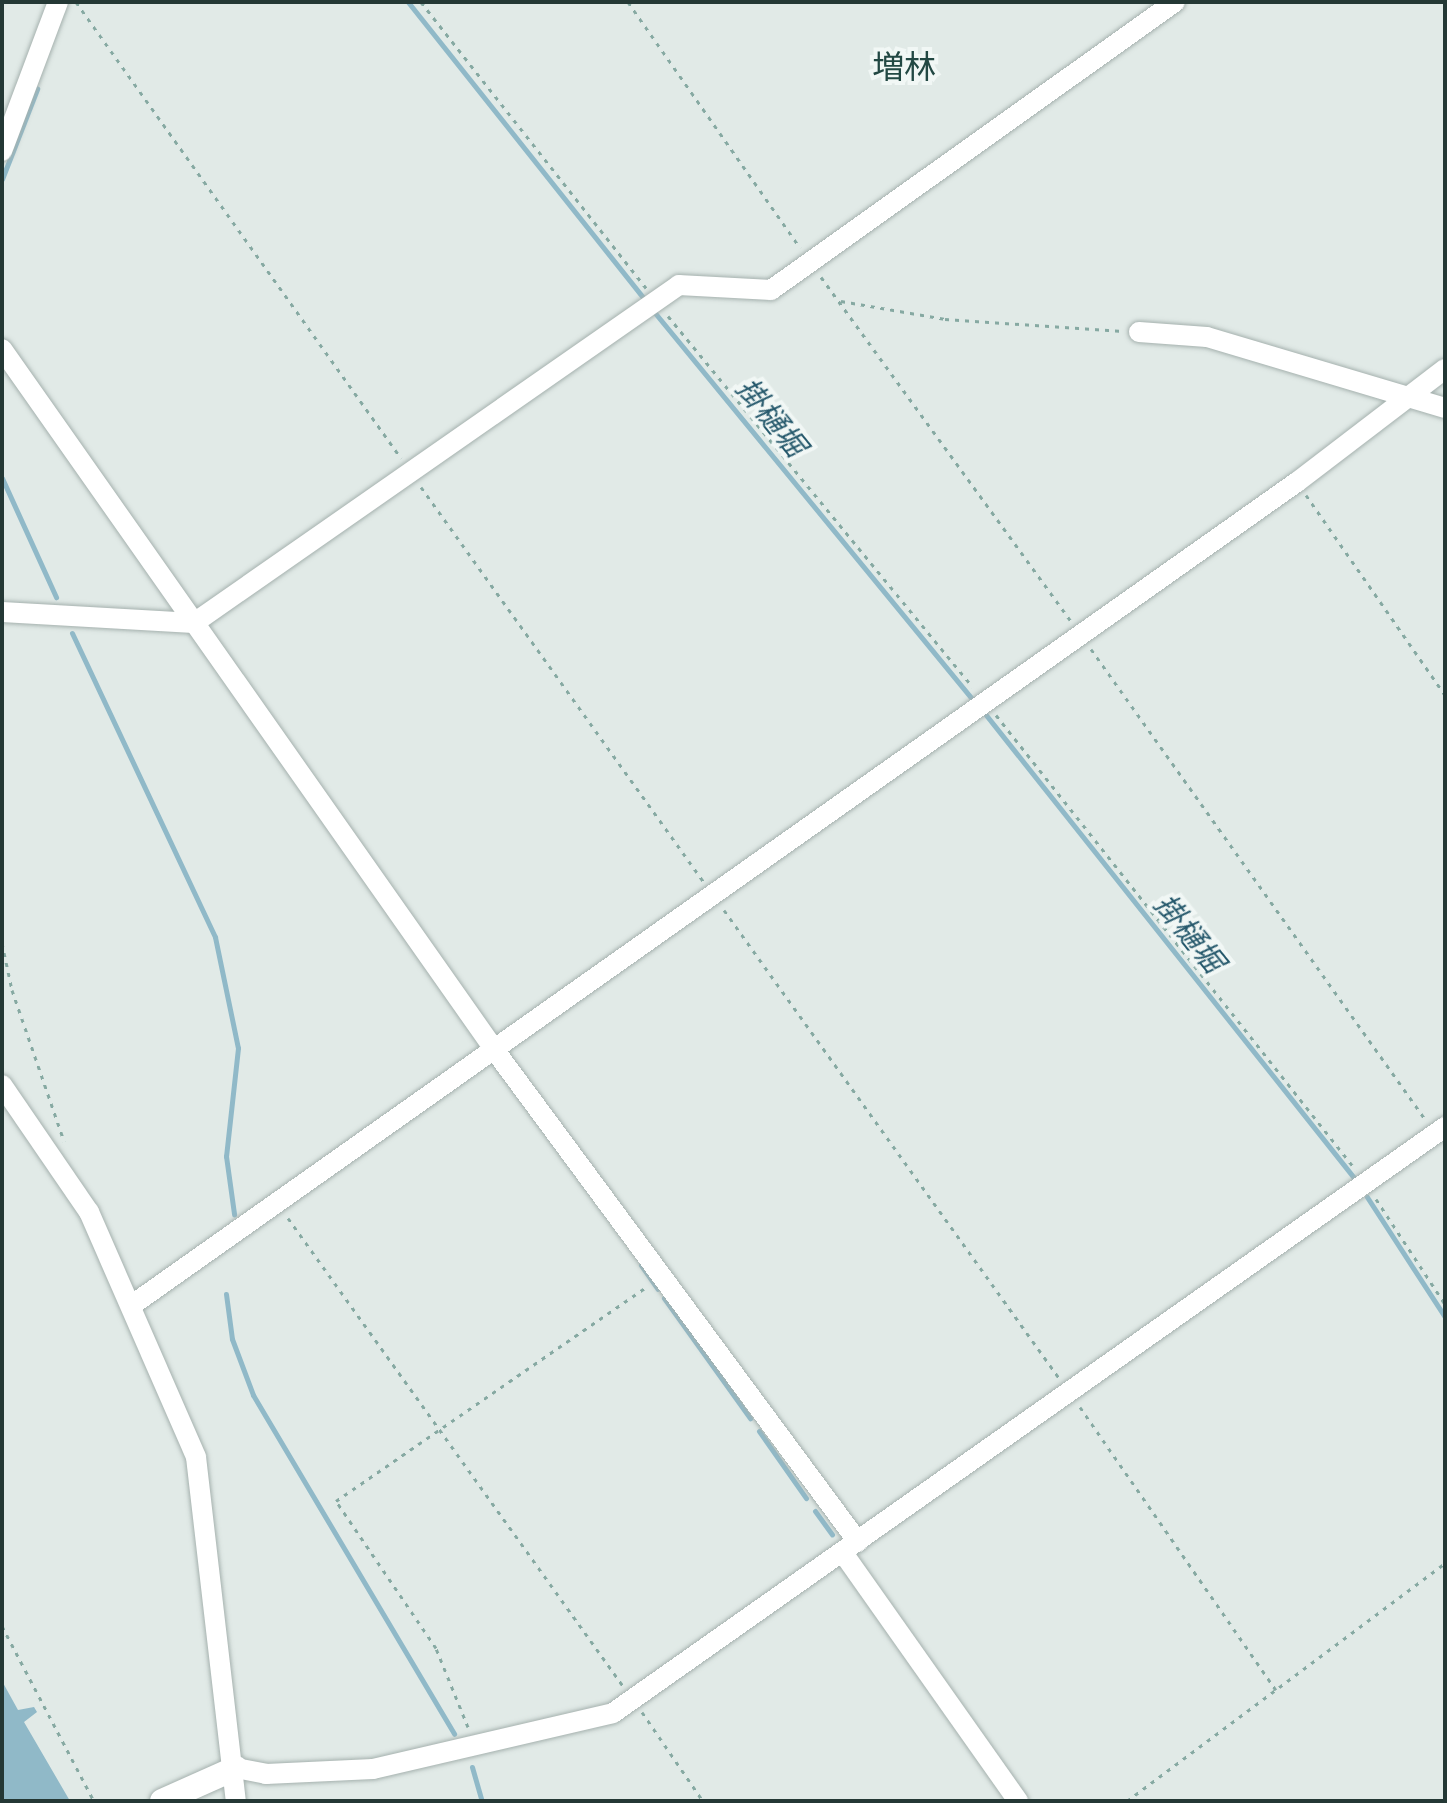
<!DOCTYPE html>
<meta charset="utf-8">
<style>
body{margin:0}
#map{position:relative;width:1447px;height:1803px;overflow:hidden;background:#e1eae7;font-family:"Alegreya Sans","Noto Sans JP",sans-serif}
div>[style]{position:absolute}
.water>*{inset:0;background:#90b9c8}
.stream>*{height:5px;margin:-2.5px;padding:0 2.5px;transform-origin:2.5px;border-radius:2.5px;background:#90b9c8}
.path>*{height:3px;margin-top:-1.5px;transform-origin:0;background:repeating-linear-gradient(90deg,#86a9a2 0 4px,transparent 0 10px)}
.roads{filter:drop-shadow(0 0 2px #a5b1ae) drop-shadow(0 0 2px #a5b1ae)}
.minor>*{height:20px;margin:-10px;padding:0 10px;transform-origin:10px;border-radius:10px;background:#fff}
.tertiary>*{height:24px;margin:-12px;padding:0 12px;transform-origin:12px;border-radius:12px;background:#fff}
span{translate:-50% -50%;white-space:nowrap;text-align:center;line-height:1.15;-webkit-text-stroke:8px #f1f7f5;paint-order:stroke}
.water-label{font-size:30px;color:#26596c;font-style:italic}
.quarter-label{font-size:32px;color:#224843}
.frame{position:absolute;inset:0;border:4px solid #243835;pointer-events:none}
</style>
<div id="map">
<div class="water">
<i style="clip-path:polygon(2px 1681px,18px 1710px,34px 1707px,37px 1712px,24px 1722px,70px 1801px,2px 1801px)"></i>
</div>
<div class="stream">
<i style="left:408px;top:2px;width:381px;rotate:51.5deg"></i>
<i style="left:2px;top:179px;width:97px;rotate:-68.7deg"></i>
<i style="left:655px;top:313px;width:501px;rotate:50.59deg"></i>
<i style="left:2px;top:478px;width:131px;rotate:65.6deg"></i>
<i style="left:72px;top:633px;width:336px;rotate:64.8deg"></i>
<i style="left:215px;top:937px;width:113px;rotate:78.3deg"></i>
<i style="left:238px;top:1048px;width:109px;rotate:96.3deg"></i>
<i style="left:226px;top:1156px;width:59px;rotate:82.1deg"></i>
<i style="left:986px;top:715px;width:593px;rotate:51.51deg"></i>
<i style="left:1367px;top:1197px;width:143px;rotate:57deg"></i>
<i style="left:641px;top:1265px;width:29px;rotate:55deg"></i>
<i style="left:226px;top:1294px;width:45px;rotate:82.4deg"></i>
<i style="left:232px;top:1339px;width:60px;rotate:69.4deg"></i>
<i style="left:253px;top:1395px;width:394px;rotate:59.3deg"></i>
<i style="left:664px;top:1298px;width:148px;rotate:54.4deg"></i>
<i style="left:759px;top:1431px;width:82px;rotate:55deg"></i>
<i style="left:815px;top:1511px;width:29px;rotate:54deg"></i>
<i style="left:472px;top:1767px;width:35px;rotate:74deg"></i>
</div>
<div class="path">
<i style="left:76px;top:2px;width:560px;rotate:54.52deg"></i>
<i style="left:421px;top:2px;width:364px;rotate:51.8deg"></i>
<i style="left:628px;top:2px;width:300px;rotate:55deg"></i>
<i style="left:821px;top:277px;width:424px;rotate:54deg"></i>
<i style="left:841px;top:301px;width:106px;rotate:9.8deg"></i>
<i style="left:945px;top:319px;width:178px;rotate:3.9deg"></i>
<i style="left:668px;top:316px;width:480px;rotate:50.6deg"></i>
<i style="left:421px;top:487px;width:485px;rotate:54.4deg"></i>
<i style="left:1306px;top:495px;width:244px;rotate:55.2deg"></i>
<i style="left:1091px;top:649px;width:577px;rotate:54.6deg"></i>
<i style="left:996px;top:715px;width:580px;rotate:51.65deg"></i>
<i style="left:724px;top:910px;width:576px;rotate:54.4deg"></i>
<i style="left:2px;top:943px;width:48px;rotate:78deg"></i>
<i style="left:12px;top:990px;width:160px;rotate:71deg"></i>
<i style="left:1376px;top:1199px;width:126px;rotate:56.7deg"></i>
<i style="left:288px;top:1218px;width:576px;rotate:54.4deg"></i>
<i style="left:1080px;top:1407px;width:344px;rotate:55.3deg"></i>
<i style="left:2px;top:1626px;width:198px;rotate:62.3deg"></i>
<i style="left:642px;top:1712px;width:108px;rotate:55.6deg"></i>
<i style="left:468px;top:1727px;width:85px;rotate:-112.1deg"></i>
<i style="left:436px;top:1648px;width:178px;rotate:-124.2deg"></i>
<i style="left:336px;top:1501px;width:377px;rotate:-34.6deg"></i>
<i style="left:1127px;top:1801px;width:397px;rotate:-36.8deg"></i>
</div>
<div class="roads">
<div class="minor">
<i style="left:2px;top:151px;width:159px;rotate:-69.4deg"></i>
<i style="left:1139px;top:332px;width:68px;rotate:4.2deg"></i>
<i style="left:1207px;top:337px;width:248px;rotate:16.6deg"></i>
<i style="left:2px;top:349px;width:859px;rotate:54.9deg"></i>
<i style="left:496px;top:1052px;width:609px;rotate:53.54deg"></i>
<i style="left:2px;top:612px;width:192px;rotate:3.3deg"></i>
<i style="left:194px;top:623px;width:591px;rotate:-34.87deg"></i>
<i style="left:679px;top:285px;width:92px;rotate:3.1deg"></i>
<i style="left:771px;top:290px;width:496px;rotate:-35.5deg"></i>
<i style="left:2px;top:1085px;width:154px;rotate:55.6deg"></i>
<i style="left:89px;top:1212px;width:267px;rotate:66.4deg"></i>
<i style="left:196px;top:1457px;width:346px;rotate:83.4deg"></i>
<i style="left:132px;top:1305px;width:1426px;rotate:-35.24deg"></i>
<i style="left:1297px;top:482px;width:186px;rotate:-37.4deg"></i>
<i style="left:843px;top:1553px;width:304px;rotate:54.8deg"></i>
<i style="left:236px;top:1768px;width:31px;rotate:11deg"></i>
<i style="left:266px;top:1774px;width:107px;rotate:-2.7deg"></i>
<i style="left:373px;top:1769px;width:246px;rotate:-13.1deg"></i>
<i style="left:613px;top:1713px;width:1018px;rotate:-35.16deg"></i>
</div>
<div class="tertiary">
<i style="left:162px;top:1801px;width:81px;rotate:-24deg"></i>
</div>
</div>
<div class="water-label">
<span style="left:770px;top:418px;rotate:51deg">掛樋堀</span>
<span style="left:1188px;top:934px;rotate:51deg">掛樋堀</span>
</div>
<div class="quarter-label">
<span style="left:904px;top:68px">増林</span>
</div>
<div class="frame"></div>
</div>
